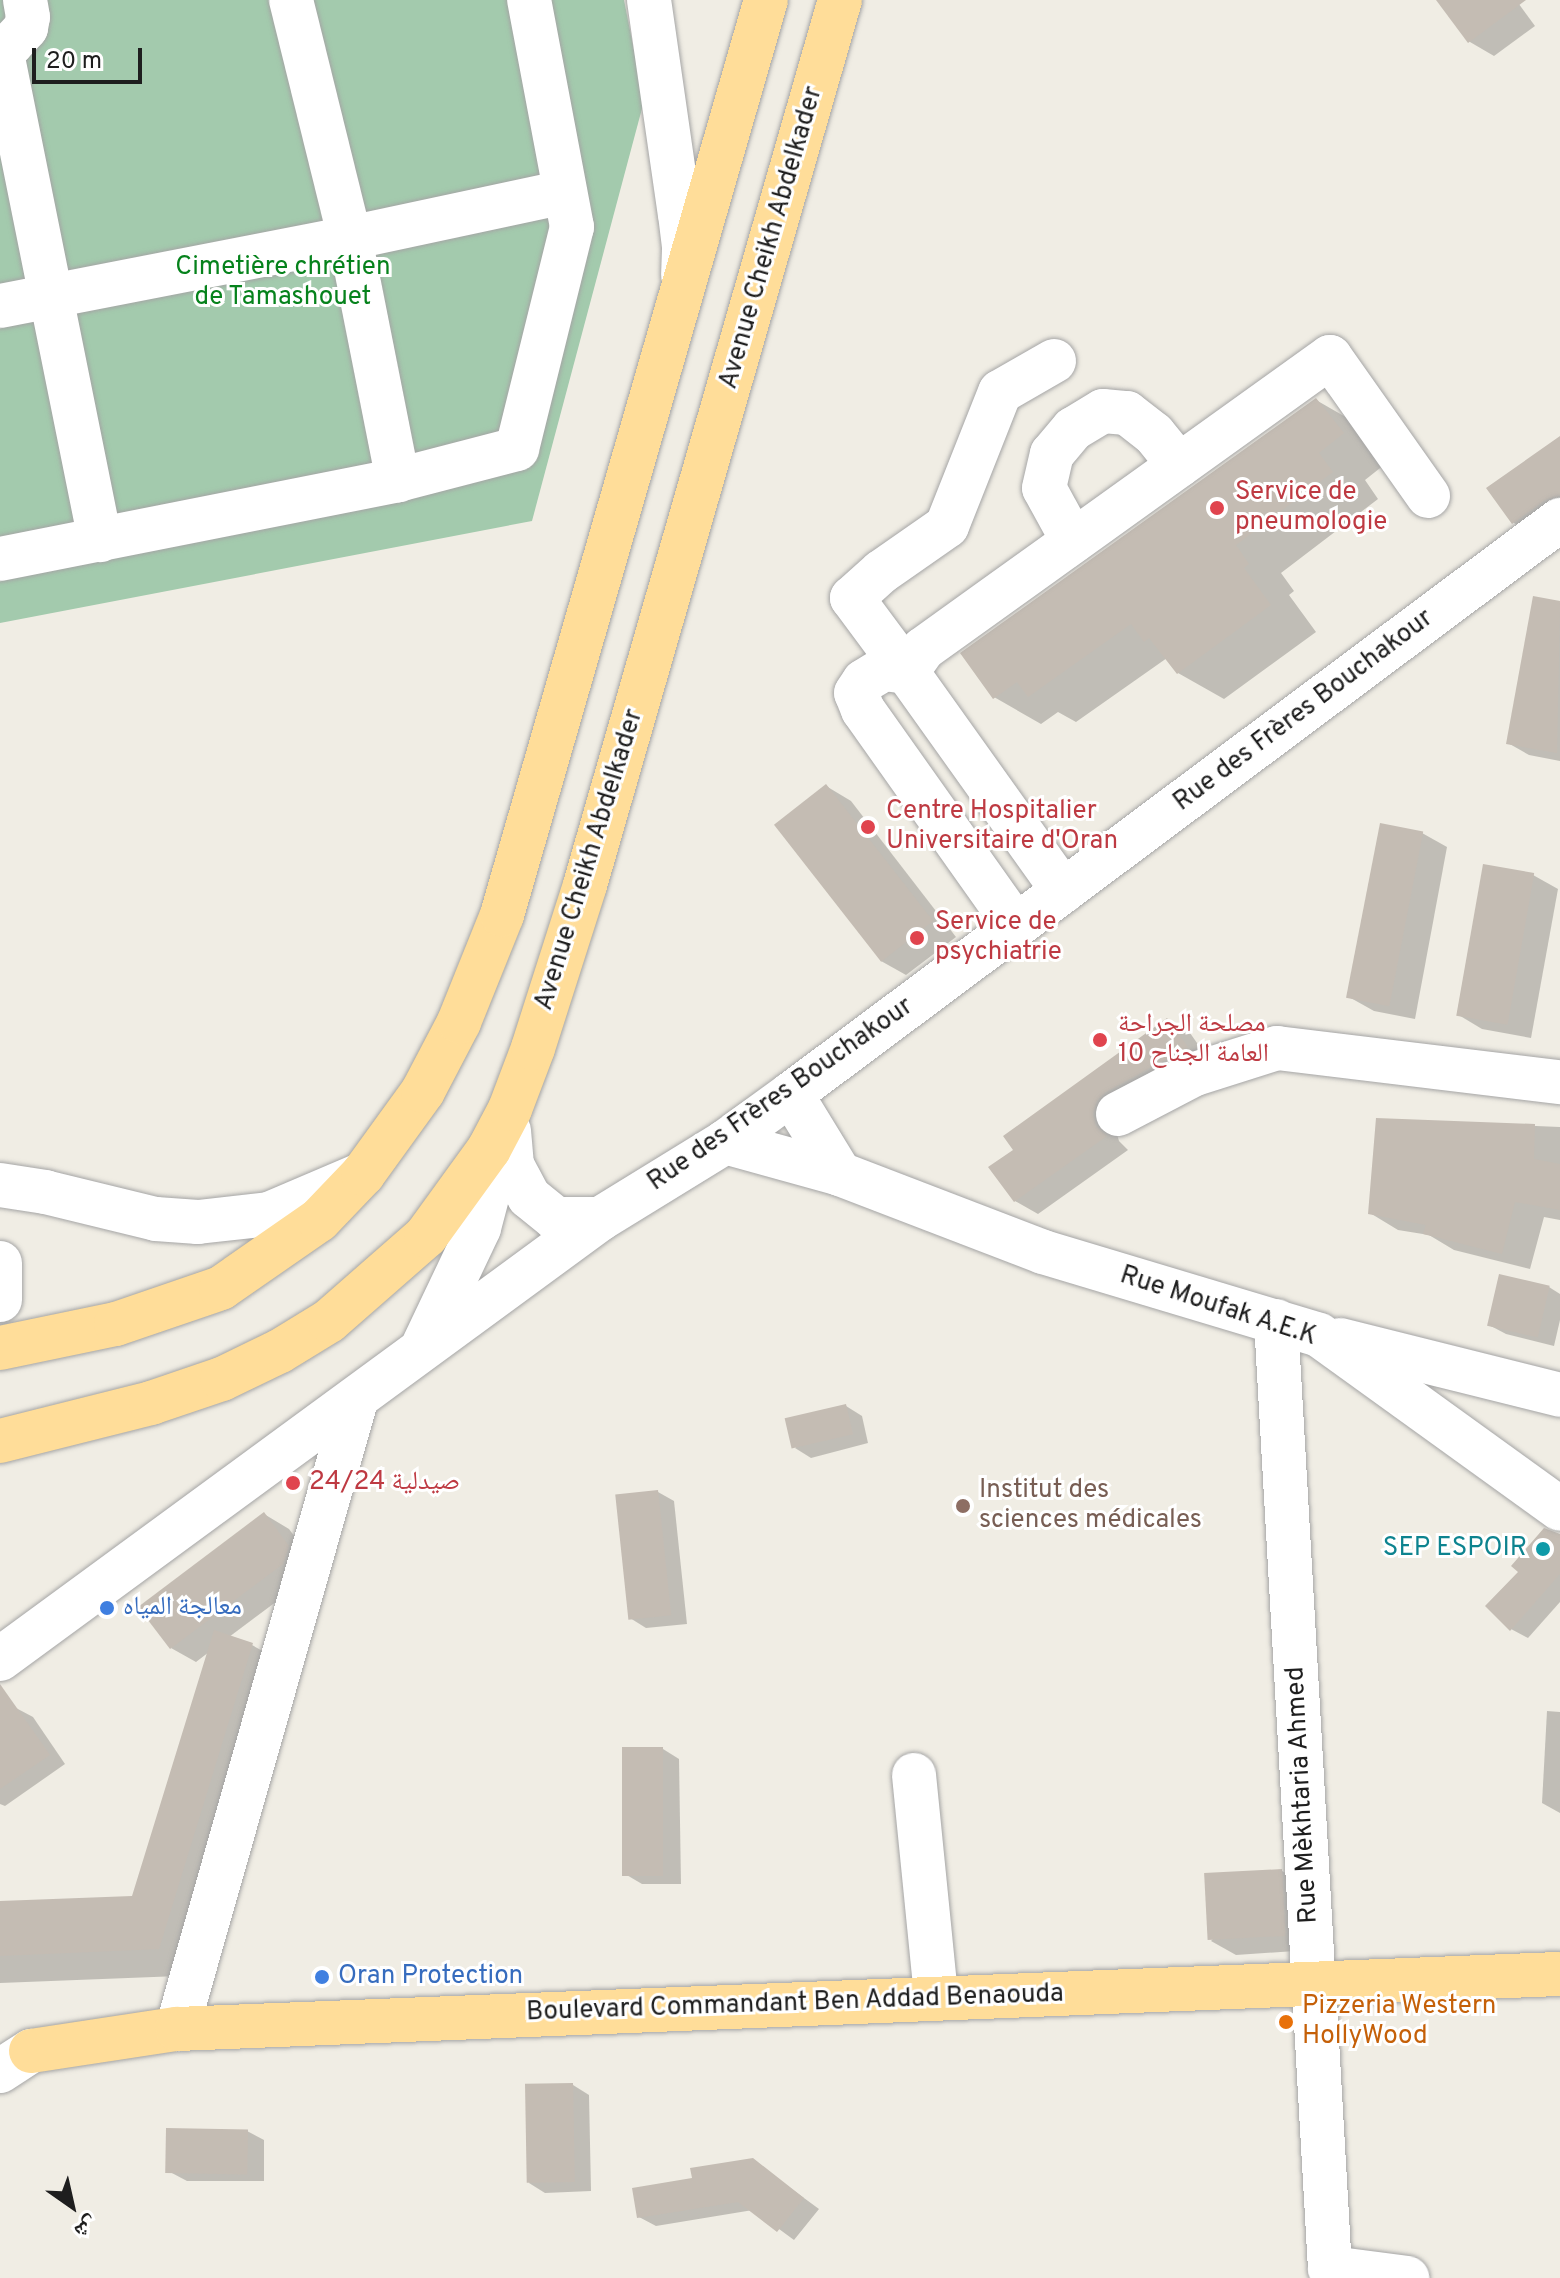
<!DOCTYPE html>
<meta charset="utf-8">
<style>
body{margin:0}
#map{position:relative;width:1560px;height:2278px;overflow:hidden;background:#f0ede4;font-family:Overpass,"Noto Naskh Arabic",sans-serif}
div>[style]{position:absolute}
.cemetery>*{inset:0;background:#a3caad}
.shadow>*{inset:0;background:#0003}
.building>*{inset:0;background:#c4bcb3;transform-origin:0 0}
.roads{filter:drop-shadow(0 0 2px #a5a5a5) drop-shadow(0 0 2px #a5a5a5)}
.minor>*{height:44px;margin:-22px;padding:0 22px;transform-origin:22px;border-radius:22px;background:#fff}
.major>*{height:44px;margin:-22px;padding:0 22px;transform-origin:22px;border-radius:22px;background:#fd9}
.dots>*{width:22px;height:22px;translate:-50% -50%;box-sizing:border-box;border:4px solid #fff;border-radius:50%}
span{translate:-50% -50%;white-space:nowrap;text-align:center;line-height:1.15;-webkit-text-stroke:6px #fff;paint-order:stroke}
.street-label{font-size:26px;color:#1e1e1e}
.park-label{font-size:26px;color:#06821c}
.health-label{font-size:26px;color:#be3a42}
.left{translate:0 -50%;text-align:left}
.education-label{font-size:26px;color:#785e54}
.culture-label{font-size:26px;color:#0d838f}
.right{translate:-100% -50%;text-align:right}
.shop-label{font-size:26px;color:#366cbe}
.food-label{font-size:26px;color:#c56008}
.north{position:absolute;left:32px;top:2166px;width:80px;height:80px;-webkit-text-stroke:6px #fff;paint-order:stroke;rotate:146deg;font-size:22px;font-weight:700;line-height:32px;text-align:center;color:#1e1e1e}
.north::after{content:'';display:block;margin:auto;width:28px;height:36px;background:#1e1e1e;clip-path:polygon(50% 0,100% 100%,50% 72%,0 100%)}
.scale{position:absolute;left:32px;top:48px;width:110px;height:36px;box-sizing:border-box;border:4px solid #1e1e1e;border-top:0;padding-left:10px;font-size:24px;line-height:28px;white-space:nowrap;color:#1e1e1e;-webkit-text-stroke:6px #fff;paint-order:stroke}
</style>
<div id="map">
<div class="cemetery">
<i style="clip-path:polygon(0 0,624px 0,644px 101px,532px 521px,0 623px)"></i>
</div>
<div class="shadow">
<i style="clip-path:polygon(1439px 0,1516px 0,1535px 26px,1494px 56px,1470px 42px)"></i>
<i style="clip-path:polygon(1316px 400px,1363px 427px,1389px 461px,1365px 480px,1378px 499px,1281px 573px,1294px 591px,1289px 595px,1316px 632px,1224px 699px,1178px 673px,1167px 658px,1076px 722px,1058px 712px,1041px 724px,994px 697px)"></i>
<i style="clip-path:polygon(1560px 446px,1560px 521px,1539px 537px,1514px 523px,1489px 488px)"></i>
<i style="clip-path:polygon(1535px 599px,1560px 603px,1560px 761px,1529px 755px,1508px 743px)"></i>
<i style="clip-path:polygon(826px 786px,851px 801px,956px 937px,906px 975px,881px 961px)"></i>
<i style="clip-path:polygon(1422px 833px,1447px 847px,1415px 1019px,1374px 1011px,1349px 997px)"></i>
<i style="clip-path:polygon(1533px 875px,1558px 889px,1531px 1038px,1482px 1029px,1457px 1014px)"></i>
<i style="clip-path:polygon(1167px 1020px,1190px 1033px,1209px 1060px,1115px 1128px,1119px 1141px,1128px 1150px,1038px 1214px,1015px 1201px,1015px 1150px)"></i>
<i style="clip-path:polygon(1378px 1120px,1560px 1127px,1560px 1220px,1544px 1217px,1530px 1269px,1454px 1250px,1429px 1235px,1398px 1230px,1370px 1213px)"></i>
<i style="clip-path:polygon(1549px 1287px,1560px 1294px,1560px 1320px,1554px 1346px,1506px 1334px,1489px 1325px)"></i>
<i style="clip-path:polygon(846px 1406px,862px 1416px,868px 1443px,811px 1458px,795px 1448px)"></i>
<i style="clip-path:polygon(658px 1492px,674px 1501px,687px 1624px,646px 1628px,630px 1618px)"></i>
<i style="clip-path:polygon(264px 1514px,289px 1529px,313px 1561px,308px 1578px,229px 1637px,252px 1645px,298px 1671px,205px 1975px,0 1983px,0 1903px,134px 1898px,209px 1652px,196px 1662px,171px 1648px)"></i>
<i style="clip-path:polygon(1560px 1535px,1560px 1602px,1528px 1638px,1511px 1629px)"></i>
<i style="clip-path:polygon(16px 1708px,33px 1717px,65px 1764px,5px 1806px,0 1804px,0 1719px)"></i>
<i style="clip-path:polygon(1547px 1711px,1560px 1712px,1560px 1813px,1542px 1803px)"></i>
<i style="clip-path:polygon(663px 1749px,679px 1759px,681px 1884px,642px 1884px,625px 1874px)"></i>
<i style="clip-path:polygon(1282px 1871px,1307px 1885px,1310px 1950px,1236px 1955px,1211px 1941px)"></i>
<i style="clip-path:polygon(573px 2085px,589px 2095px,591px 2191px,545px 2193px,529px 2183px)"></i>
<i style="clip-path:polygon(247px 2131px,264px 2140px,264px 2181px,187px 2181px,170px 2172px)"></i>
<i style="clip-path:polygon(752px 2160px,819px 2209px,794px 2240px,753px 2210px,656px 2226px,639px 2217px,694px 2180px)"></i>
</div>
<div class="building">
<i style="clip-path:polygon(1436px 0,1526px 0,1468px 43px)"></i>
<i style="clip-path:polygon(1316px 398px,1344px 433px,1319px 453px,1333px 472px,1236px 545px,1249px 564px,1244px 568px,1271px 605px,1177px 674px,1149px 638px,1144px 642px,1131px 624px,1028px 697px,1017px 682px,993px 699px,960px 653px)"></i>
<i style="clip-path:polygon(1560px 436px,1560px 496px,1545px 500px,1512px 524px,1486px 488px)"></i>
<i style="clip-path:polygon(1533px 596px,1560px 601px,1557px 753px,1506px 744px)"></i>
<i style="left:826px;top:784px;width:174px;height:66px;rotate:52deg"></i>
<i style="left:1380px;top:823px;width:44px;height:178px;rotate:11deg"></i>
<i style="left:1483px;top:864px;width:52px;height:154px;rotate:10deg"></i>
<i style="clip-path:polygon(1167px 1018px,1188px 1047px,1106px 1092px,1097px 1101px,1093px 1114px,1096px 1126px,1107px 1136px,1014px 1202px,988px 1167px,1013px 1150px,1003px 1136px)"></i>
<i style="clip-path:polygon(1376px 1118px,1535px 1124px,1534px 1159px,1560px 1164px,1560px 1210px,1515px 1202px,1502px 1254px,1423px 1234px,1426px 1225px,1368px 1214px)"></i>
<i style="left:1499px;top:1274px;width:52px;height:53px;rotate:13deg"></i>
<i style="left:846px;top:1404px;width:31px;height:63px;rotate:77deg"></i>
<i style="left:658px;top:1490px;width:126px;height:43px;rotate:84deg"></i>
<i style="clip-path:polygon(264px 1512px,289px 1546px,283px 1564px,170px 1649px,138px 1607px)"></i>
<i style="clip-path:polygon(1544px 1528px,1560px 1534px,1560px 1574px,1510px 1631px,1485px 1606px,1518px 1572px,1511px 1566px)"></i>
<i style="clip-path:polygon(214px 1630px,253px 1643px,159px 1949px,0 1956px,0 1901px,132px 1896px)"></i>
<i style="clip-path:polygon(0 1684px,50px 1755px,0 1789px)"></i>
<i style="left:622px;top:1747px;width:41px;height:129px"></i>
<i style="left:1282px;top:1869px;width:67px;height:78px;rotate:87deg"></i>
<i style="left:573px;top:2083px;width:99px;height:48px;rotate:89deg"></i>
<i style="left:166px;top:2128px;width:82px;height:45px;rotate:1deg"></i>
<i style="clip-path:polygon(753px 2158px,804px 2198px,777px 2232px,738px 2202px,637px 2218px,632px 2188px,692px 2178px,690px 2168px)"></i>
</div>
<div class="roads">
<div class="minor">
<i style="left:291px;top:0;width:245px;rotate:76.1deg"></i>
<i style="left:350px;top:238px;width:247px;rotate:78.8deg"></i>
<i style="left:649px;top:0;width:216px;rotate:81.8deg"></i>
<i style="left:680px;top:214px;width:35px;rotate:83deg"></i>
<i style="left:684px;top:249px;width:26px;rotate:92deg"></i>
<i style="left:0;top:48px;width:12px;rotate:-20deg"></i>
<i style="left:11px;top:44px;width:22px;rotate:-47deg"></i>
<i style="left:26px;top:28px;width:11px;rotate:-80deg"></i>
<i style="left:28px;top:17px;width:17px;rotate:-100deg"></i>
<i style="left:1px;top:48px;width:502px;rotate:78.62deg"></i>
<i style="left:0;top:306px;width:357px;rotate:-11deg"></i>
<i style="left:350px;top:238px;width:219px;rotate:-12.1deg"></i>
<i style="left:1054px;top:361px;width:62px;rotate:150.1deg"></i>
<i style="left:1000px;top:392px;width:144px;rotate:111.6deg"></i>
<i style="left:947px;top:526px;width:80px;rotate:145.1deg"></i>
<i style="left:881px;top:572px;width:39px;rotate:138deg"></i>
<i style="left:852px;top:598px;width:92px;rotate:53.4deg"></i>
<i style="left:907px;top:672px;width:28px;rotate:-55deg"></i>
<i style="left:923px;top:649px;width:501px;rotate:-35.66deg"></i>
<i style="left:1330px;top:357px;width:170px;rotate:54.8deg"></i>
<i style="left:1073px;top:541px;width:60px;rotate:-118.7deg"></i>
<i style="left:1044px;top:488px;width:35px;rotate:-77deg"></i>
<i style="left:1052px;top:454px;width:33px;rotate:-50deg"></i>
<i style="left:1073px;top:429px;width:35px;rotate:-31deg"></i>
<i style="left:1103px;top:411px;width:24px;rotate:5deg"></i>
<i style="left:1127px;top:413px;width:34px;rotate:38deg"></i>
<i style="left:1154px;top:434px;width:40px;rotate:51deg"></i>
<i style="left:0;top:559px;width:406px;rotate:-11.2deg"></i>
<i style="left:398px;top:480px;width:123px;rotate:-14.6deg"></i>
<i style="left:517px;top:449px;width:229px;rotate:-76.1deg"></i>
<i style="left:572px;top:227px;width:231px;rotate:-100.7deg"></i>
<i style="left:1016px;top:926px;width:265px;rotate:-125.3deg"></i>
<i style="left:863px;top:710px;width:18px;rotate:-112deg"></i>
<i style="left:856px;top:693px;width:14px;rotate:-56deg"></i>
<i style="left:864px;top:681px;width:23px;rotate:-31deg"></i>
<i style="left:884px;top:669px;width:23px;rotate:7deg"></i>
<i style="left:907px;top:672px;width:269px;rotate:54.5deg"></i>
<i style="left:791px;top:1094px;width:94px;rotate:58.5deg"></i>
<i style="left:1118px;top:1114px;width:87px;rotate:-27.5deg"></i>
<i style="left:1195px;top:1074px;width:86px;rotate:-17.6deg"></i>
<i style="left:1277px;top:1048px;width:285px;rotate:6.9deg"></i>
<i style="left:509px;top:1131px;width:34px;rotate:85deg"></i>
<i style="left:512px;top:1165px;width:36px;rotate:62deg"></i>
<i style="left:529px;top:1197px;width:35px;rotate:39deg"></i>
<i style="left:556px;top:1219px;width:44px"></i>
<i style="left:725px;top:1142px;width:119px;rotate:15.5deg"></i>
<i style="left:840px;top:1174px;width:217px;rotate:21deg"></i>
<i style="left:1043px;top:1252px;width:288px;rotate:16.7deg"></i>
<i style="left:1319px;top:1335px;width:297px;rotate:35.8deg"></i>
<i style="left:0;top:1185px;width:46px;rotate:8.8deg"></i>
<i style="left:45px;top:1192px;width:114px;rotate:13.7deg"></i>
<i style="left:156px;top:1219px;width:42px;rotate:4.1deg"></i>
<i style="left:198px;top:1222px;width:71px;rotate:-6.4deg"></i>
<i style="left:269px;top:1214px;width:102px;rotate:-23.1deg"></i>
<i style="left:0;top:1263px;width:37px;rotate:90deg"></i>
<i style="left:1276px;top:1321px;width:949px;rotate:86.74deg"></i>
<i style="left:1330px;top:2268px;width:78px;rotate:7.4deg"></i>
<i style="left:1340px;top:1340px;width:227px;rotate:14deg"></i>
<i style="left:424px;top:1344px;width:128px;rotate:-64.6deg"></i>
<i style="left:479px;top:1228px;width:106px;rotate:-75.3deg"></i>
<i style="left:0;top:1659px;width:744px;rotate:-36.25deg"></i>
<i style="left:600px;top:1219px;width:147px;rotate:-31.6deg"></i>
<i style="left:725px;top:1142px;width:82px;rotate:-36deg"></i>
<i style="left:791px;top:1094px;width:960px;rotate:-36.74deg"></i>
<i style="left:914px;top:1775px;width:222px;rotate:84.3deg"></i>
<i style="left:177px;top:2029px;width:654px;rotate:-74.11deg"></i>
<i style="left:0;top:2071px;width:37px;rotate:-33deg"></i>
</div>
<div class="major">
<i style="left:0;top:1348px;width:118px;rotate:-11.7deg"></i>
<i style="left:116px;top:1324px;width:111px;rotate:-18.9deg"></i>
<i style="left:221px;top:1288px;width:119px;rotate:-34.8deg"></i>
<i style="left:319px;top:1220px;width:64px;rotate:-46.3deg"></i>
<i style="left:363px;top:1174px;width:102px;rotate:-54.1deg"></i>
<i style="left:423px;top:1091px;width:78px;rotate:-62.4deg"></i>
<i style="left:459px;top:1022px;width:115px;rotate:-68.1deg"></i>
<i style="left:502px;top:915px;width:952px;rotate:-73.91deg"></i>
<i style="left:0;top:1441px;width:156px;rotate:-14.1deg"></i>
<i style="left:151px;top:1403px;width:75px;rotate:-18.7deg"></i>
<i style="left:222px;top:1379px;width:64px;rotate:-25.8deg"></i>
<i style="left:280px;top:1351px;width:57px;rotate:-31.5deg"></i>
<i style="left:329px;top:1321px;width:129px;rotate:-41.2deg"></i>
<i style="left:426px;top:1236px;width:107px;rotate:-54.1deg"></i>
<i style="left:489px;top:1149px;width:45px;rotate:-62.3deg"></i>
<i style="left:510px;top:1109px;width:65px;rotate:-69.3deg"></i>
<i style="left:533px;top:1048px;width:171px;rotate:-72.3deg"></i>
<i style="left:585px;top:885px;width:921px;rotate:-73.93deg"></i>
<i style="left:31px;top:2051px;width:148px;rotate:-8.6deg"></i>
<i style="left:177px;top:2029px;width:1384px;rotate:-2.28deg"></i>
</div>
</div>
<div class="dots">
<i style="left:1217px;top:508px;background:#e0444e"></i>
<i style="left:868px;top:827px;background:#e0444e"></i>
<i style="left:917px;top:938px;background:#e0444e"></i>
<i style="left:1100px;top:1040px;background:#e0444e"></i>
<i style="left:293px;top:1483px;background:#e0444e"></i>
<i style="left:963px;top:1506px;background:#8d6e63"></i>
<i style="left:1543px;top:1549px;background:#0f9aa8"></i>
<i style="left:107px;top:1608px;background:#3f7fe0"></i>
<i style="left:322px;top:1977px;background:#3f7fe0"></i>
<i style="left:1286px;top:2022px;background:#e8710a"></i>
</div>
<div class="street-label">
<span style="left:772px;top:238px;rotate:-74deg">Avenue Cheikh Abdelkader</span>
<span style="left:1304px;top:711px;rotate:-37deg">Rue des Frères Bouchakour</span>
<span style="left:590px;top:860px;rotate:-73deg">Avenue Cheikh Abdelkader</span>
<span style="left:781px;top:1095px;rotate:-35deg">Rue des Frères Bouchakour</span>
<span style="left:1218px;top:1307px;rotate:18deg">Rue Moufak A.E.K</span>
<span style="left:1303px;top:1795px;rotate:-93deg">Rue Mèkhtaria Ahmed</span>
<span style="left:795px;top:2004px;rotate:-2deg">Boulevard Commandant Ben Addad Benaouda</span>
</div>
<div class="park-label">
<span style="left:283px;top:283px">Cimetière chrétien<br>de Tamashouet</span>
</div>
<div class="health-label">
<span class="left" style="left:1235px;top:508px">Service de<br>pneumologie</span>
<span class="left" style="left:886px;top:827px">Centre Hospitalier<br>Universitaire d'Oran</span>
<span class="left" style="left:935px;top:938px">Service de<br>psychiatrie</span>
<span class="left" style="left:1118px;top:1040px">مصلحة الجراحة<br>العامة الجناح 10</span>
<span class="left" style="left:309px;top:1483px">صيدلية 24/24</span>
</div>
<div class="education-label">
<span class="left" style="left:979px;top:1506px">Institut des<br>sciences médicales</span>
</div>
<div class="culture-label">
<span class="right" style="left:1527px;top:1549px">SEP ESPOIR</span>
</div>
<div class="shop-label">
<span class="left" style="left:123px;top:1608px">معالجة المياه</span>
<span class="left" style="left:338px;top:1977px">Oran Protection</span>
</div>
<div class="food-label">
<span class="left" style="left:1302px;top:2022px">Pizzeria Western<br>HollyWood</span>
</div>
<div class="north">ش</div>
<div class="scale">20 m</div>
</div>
